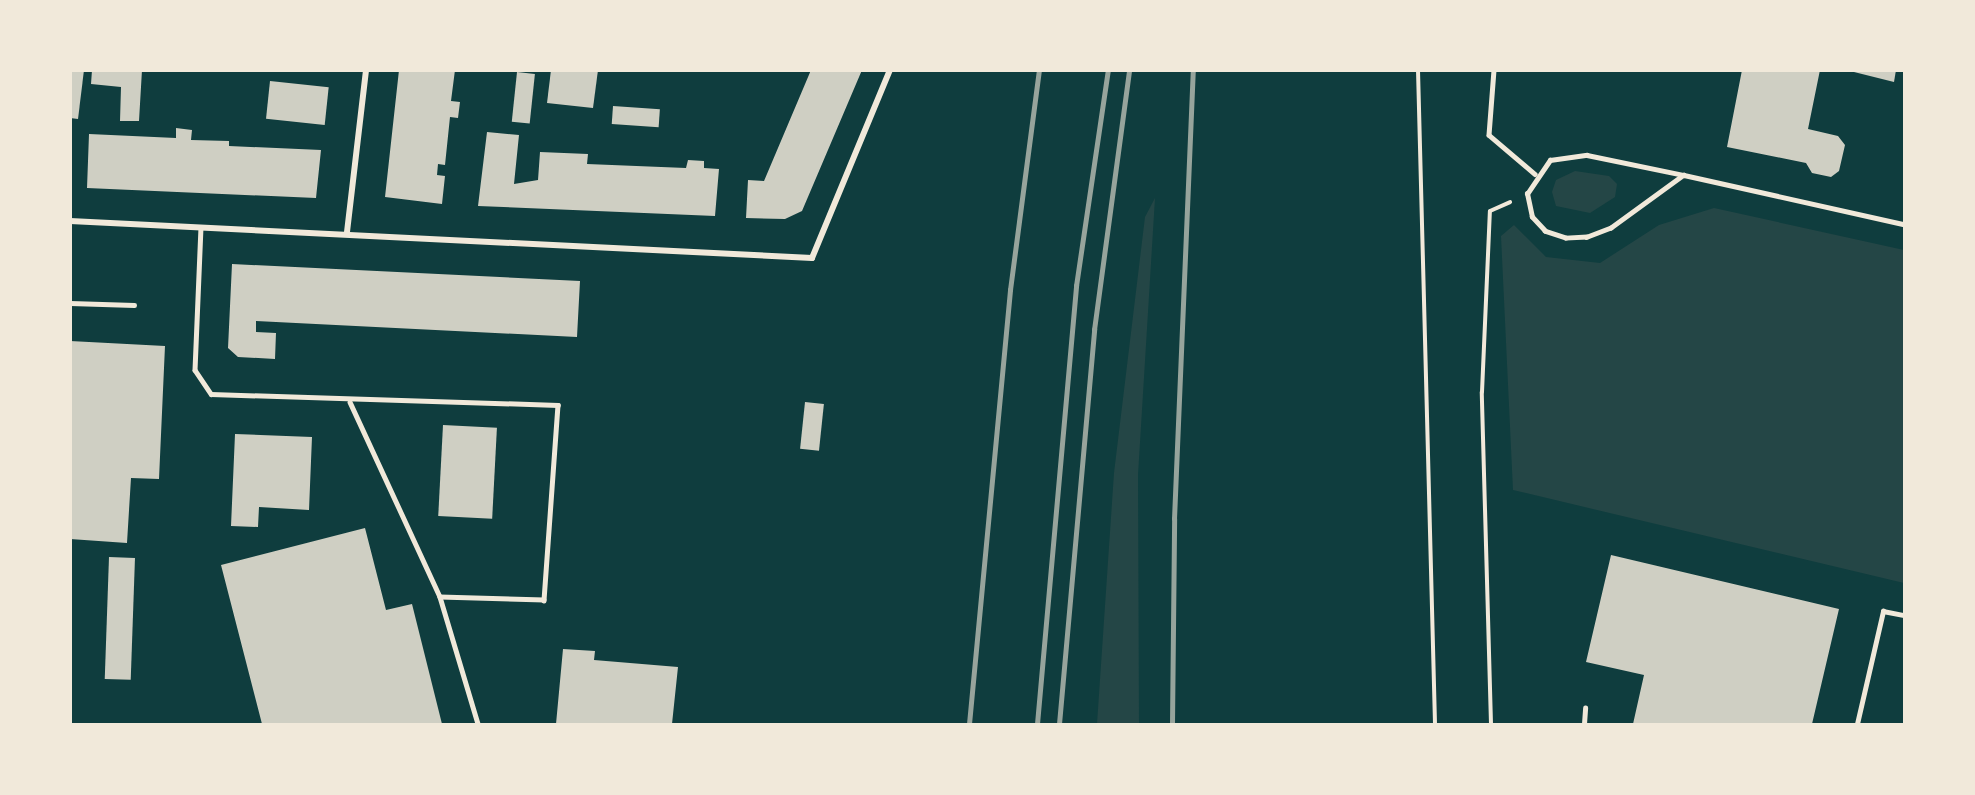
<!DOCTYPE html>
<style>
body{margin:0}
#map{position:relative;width:1975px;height:795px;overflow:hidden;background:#0f3d3e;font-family:"Work Sans",sans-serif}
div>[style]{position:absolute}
.green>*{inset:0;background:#244646}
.building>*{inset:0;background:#cfcfc3;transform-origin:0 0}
.path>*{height:4px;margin:-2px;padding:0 2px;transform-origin:2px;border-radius:2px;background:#f1e9da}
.service>*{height:4.5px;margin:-2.25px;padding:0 2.25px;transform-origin:2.25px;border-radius:2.25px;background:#f1e9da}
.minor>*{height:6px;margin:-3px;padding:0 3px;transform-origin:3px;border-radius:3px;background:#f1e9da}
.rail>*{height:4.5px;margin:-2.25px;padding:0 2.25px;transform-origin:2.25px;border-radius:2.25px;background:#97a49c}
span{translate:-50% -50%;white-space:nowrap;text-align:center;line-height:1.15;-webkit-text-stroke:5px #f1e9da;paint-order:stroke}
.frame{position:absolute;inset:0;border:72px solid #f1e9da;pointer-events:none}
</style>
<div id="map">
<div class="green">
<i style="clip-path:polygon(1575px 171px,1609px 176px,1617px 184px,1615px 197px,1590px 213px,1556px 206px,1552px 192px,1556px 180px)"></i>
<i style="clip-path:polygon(1155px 198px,1138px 475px,1139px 724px,1097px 724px,1114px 473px,1145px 217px)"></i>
<i style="clip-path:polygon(1714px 208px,1904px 250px,1904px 583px,1513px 490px,1501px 236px,1514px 225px,1546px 257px,1600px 263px,1659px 225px)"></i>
</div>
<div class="building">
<i style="clip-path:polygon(70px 70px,84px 70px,78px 119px,70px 118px)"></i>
<i style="clip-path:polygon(92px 70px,142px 70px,139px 121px,120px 121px,121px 87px,91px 84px)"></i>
<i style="clip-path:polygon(399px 70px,455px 70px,451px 101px,460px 102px,458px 118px,450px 117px,445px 165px,438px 164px,437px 175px,445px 176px,442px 204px,385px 197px)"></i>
<i style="clip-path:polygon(551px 70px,598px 70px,593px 108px,547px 103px)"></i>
<i style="clip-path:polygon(811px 70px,862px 70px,802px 211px,785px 219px,746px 218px,748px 180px,764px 181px)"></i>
<i style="clip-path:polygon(1742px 70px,1820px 70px,1808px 129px,1838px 136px,1845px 145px,1839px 171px,1831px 177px,1812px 173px,1806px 163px,1727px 147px)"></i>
<i style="clip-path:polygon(1846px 70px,1896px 70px,1894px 82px)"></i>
<i style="left:517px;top:72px;width:18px;height:50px;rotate:6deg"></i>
<i style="left:270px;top:81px;width:59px;height:38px;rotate:6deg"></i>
<i style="left:613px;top:106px;width:47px;height:18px;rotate:4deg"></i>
<i style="clip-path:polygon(176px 128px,192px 130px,191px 140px,229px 141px,229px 146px,321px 150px,316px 198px,87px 188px,89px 134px,176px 138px)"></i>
<i style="clip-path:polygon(487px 132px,519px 135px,514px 184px,538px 180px,540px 152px,588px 154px,587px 164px,686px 168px,688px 160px,704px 161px,704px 168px,719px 169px,715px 216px,478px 206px)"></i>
<i style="clip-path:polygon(232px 264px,580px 281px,577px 337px,256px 321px,256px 332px,276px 333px,275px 359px,238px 357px,228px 348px)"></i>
<i style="clip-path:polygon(70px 341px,165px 346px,159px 479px,131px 478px,127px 543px,70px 539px)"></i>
<i style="left:805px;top:402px;width:19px;height:47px;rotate:6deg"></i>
<i style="left:443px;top:425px;width:54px;height:91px;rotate:3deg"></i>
<i style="clip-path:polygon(235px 434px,312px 437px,309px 510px,259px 507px,258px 527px,231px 526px)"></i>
<i style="clip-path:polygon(365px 528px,386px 610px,412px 604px,442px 724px,262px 724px,221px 565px)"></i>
<i style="clip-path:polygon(1611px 555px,1839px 609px,1812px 724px,1633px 724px,1644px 675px,1586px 662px)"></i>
<i style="left:109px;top:557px;width:26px;height:122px;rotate:2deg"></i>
<i style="clip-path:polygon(563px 649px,595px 651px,594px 660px,678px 667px,672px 724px,556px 724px)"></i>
</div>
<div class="path">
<i style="left:1418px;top:70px;width:654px;rotate:88.51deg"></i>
<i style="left:1491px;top:724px;width:332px;rotate:-91.6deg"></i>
<i style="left:1482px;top:392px;width:181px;rotate:-87.5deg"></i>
<i style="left:1490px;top:211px;width:22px;rotate:-24deg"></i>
</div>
<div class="service">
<i style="left:1494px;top:70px;width:65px;rotate:94.4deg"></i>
<i style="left:1489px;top:135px;width:60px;rotate:40.3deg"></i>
<i style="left:1684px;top:175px;width:90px;rotate:144deg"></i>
<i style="left:1611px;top:228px;width:26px;rotate:159deg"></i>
<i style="left:1587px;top:237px;width:21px;rotate:177deg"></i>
<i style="left:1566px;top:238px;width:22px;rotate:-162deg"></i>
<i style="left:1545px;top:231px;width:19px;rotate:-133deg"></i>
<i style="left:1532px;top:217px;width:24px;rotate:-102deg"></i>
<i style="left:1527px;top:194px;width:41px;rotate:-55.9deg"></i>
<i style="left:1550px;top:160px;width:37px;rotate:-8deg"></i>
<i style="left:1587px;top:155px;width:99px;rotate:11.7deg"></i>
<i style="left:1684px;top:175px;width:225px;rotate:12.6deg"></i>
<i style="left:201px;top:227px;width:143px;rotate:92.4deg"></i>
<i style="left:195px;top:370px;width:29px;rotate:56deg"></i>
<i style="left:211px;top:394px;width:347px;rotate:1.8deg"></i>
<i style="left:558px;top:405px;width:196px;rotate:94.1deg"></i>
<i style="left:544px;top:600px;width:104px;rotate:-178.3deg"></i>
<i style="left:70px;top:303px;width:64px;rotate:1.8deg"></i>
<i style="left:350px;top:402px;width:215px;rotate:65.2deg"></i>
<i style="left:440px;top:597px;width:133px;rotate:73.3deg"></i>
<i style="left:1584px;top:724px;width:16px;rotate:-86deg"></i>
<i style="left:1857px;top:724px;width:116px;rotate:-77deg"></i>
<i style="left:1883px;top:611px;width:21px;rotate:11deg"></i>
</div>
<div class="minor">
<i style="left:70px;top:221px;width:743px;rotate:2.85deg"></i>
<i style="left:812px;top:258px;width:204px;rotate:-67.5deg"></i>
<i style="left:347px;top:232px;width:163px;rotate:-83.3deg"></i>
</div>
<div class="rail">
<i style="left:969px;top:724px;width:436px;rotate:-84.6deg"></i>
<i style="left:1010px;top:290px;width:222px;rotate:-82.5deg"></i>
<i style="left:1037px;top:724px;width:440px;rotate:-84.9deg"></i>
<i style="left:1076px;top:286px;width:218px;rotate:-81.6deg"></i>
<i style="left:1059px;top:724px;width:396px;rotate:-84.9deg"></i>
<i style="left:1094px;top:330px;width:262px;rotate:-82.3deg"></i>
<i style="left:1172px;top:724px;width:205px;rotate:-89.4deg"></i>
<i style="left:1174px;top:519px;width:449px;rotate:-87.6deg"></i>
</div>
<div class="frame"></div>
</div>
